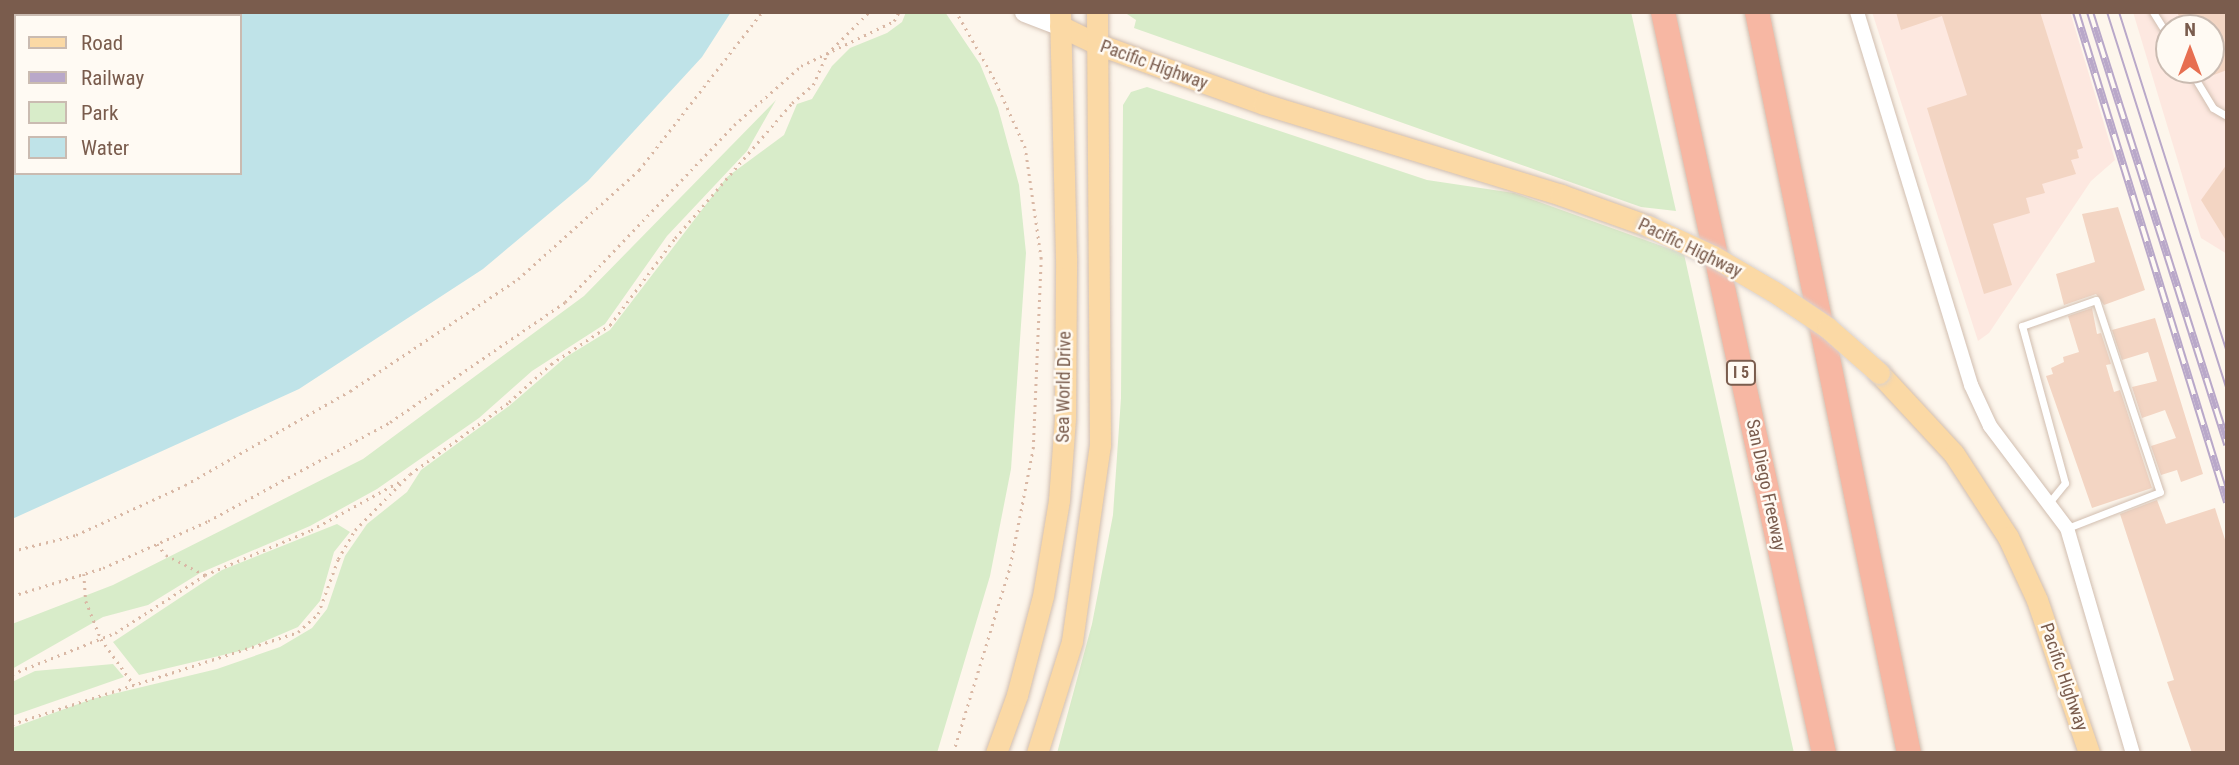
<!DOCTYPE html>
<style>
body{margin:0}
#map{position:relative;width:2239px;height:765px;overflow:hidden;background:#fdf6ec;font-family:"Roboto Condensed",sans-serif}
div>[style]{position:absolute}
.commercial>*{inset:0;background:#fde8e0}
.green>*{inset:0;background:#d8ecc9}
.sand>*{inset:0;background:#fcefc7}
.water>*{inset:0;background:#bfe3e8}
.building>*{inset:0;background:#f3d5c3}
.path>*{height:2.5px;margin-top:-1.25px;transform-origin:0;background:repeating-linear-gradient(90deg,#d9b8a5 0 2px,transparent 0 7px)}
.roads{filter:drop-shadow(0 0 2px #d1beb0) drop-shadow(0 0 2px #d1beb0)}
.lane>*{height:7px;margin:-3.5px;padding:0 3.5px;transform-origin:3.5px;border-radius:3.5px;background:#fff}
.street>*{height:14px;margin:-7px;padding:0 7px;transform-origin:7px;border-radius:7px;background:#fff}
.secondary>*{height:19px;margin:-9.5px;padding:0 9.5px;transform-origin:9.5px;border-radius:9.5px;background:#fff}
.primary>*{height:21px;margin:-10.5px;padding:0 10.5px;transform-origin:10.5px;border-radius:10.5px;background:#fbd9a5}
.highway>*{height:24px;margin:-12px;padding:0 12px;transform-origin:12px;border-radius:12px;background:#f7b7a3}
.tram>*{height:2px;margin:-1px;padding:0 1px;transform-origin:1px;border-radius:1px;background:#b9a8c9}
.rail>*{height:8px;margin-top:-4px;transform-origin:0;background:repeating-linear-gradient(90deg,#fffaf3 0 16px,#b9a8c9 0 32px);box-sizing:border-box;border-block:2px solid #b9a8c9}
.bridges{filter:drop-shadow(0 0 2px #dad1cd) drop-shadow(0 0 2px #dad1cd)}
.primary-bridge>*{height:21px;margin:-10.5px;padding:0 10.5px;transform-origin:10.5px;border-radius:10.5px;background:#fbd9a5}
span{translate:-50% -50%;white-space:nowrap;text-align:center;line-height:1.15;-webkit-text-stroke:5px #fffaf3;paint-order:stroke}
.shield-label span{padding:2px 5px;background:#fffaf3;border:2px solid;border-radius:5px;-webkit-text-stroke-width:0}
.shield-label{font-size:16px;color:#7a5c4d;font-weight:700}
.street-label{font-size:18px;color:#7a5c4d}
.frame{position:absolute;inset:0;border:14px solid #7a5c4d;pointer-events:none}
.legend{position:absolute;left:14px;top:14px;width:228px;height:161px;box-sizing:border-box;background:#fffaf3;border:2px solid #cabbb1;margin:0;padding:9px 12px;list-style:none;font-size:21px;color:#7a5c4d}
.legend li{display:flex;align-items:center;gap:14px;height:35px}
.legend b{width:35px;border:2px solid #cabbb1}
.north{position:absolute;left:2155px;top:14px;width:70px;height:70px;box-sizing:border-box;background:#fffaf3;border:2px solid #cabbb1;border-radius:50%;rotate:0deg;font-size:19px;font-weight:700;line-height:28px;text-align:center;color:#7a5c4d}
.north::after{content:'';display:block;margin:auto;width:24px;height:32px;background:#e76f51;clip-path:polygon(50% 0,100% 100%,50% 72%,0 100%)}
</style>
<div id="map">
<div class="commercial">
<i style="clip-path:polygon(1872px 12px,2070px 12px,2115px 160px,2091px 181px,1989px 333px,1978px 341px)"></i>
<i style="clip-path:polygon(evenodd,2133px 12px,2227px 12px,2227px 254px,2201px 238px,2133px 12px,2169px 28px,2211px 28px,2211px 70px,2169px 70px,2169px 28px)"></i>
</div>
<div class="green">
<i style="clip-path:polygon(906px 12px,945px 12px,980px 64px,998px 108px,1019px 185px,1026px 253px,1011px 469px,990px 576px,937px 753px,12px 753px,12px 728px,92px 699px,217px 669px,280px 647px,312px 628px,327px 609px,345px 556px,367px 524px,407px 492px,421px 470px,509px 406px,566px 357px,610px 330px,727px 177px,784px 135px,797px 104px,812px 99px,832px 66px,850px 48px,887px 33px,902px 22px)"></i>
<i style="clip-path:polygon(1124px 12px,1631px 12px,1676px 211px,1641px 207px,1134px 28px,1136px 20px)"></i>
<i style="clip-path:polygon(1147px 87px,1427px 180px,1514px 193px,1684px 254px,1794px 753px,1057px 753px,1092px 624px,1113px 515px,1121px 398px,1123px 105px,1131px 92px)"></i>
<i style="clip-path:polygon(776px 100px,747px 151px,667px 236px,605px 324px,532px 371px,479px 418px,377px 489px,310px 526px,200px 573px,148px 605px,103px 617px,12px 669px,12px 624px,113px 585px,363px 459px,584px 296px)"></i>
<i style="clip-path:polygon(337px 524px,350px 532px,334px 552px,320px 601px,298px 627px,244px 650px,139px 675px,113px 642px,222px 570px)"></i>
<i style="clip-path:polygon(113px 664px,124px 677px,12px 716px,12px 682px,35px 671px)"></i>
</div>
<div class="sand">
<i style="clip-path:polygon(12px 12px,145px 12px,16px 16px,12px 50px)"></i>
</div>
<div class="water">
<i style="clip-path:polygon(145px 12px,731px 12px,702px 57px,588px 181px,483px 269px,299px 389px,12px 519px,12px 50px,16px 49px,16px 173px,240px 173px,240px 16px,137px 16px)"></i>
</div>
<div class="building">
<i style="clip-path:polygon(1896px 12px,2040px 12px,2083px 148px,2077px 150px,2079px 158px,2071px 160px,2076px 174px,2042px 184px,2045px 193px,2026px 198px,2030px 213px,1993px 224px,2012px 285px,1984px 294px,1927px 108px,1967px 95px,1942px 16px,1901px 30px)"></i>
<i style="clip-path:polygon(2177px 12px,2227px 12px,2227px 70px,2211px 76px,2211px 28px,2184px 28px)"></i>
<i style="clip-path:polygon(2227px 164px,2227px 242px,2201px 200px)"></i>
<i style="clip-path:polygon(2118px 207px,2145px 290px,2104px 305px,2096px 294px,2064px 305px,2056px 274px,2095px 262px,2082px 214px)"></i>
<i style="clip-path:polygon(2092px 308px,2097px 334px,2101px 333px,2111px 364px,2106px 365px,2114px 392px,2120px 390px,2152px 488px,2092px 508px,2046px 376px,2053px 374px,2051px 368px,2064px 362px,2063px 357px,2079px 352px,2068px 316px)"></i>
<i style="clip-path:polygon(2155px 318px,2203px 474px,2181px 482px,2177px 470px,2161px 475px,2151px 446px,2176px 438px,2165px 410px,2142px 418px,2132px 387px,2157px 381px,2148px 352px,2122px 360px,2112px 330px)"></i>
<i style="clip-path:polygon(2157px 500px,2166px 524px,2215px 508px,2227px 546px,2227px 753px,2192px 753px,2167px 682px,2174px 680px,2120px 514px)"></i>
</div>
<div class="path">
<i style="left:157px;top:544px;width:14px;rotate:51deg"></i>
<i style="left:166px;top:555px;width:44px;rotate:27.1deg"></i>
<i style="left:12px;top:551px;width:66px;rotate:-14deg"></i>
<i style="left:76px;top:535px;width:120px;rotate:-24.6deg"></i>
<i style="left:185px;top:485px;width:190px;rotate:-29.7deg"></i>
<i style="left:350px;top:391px;width:202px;rotate:-33.7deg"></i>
<i style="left:518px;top:279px;width:163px;rotate:-42deg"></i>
<i style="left:639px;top:170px;width:200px;rotate:-52.1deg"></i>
<i style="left:84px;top:574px;width:27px;rotate:86deg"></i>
<i style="left:86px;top:601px;width:41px;rotate:68.5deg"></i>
<i style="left:101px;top:639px;width:57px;rotate:54.3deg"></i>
<i style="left:12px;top:596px;width:95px;rotate:-17.1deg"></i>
<i style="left:103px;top:568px;width:115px;rotate:-24.1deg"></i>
<i style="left:208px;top:521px;width:207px;rotate:-28.5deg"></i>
<i style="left:390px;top:422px;width:212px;rotate:-34.4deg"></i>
<i style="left:565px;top:302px;width:245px;rotate:-46.3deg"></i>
<i style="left:734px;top:125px;width:89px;rotate:-41.4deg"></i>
<i style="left:801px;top:66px;width:103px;rotate:-25.8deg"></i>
<i style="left:894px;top:21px;width:10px;rotate:-61deg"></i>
<i style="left:12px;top:674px;width:111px;rotate:-21.7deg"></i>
<i style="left:115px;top:633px;width:107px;rotate:-32.8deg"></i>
<i style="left:205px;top:575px;width:115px;rotate:-23deg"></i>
<i style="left:311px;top:530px;width:102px;rotate:-28.6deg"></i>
<i style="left:12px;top:724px;width:300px;rotate:-17.8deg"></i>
<i style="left:298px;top:632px;width:27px;rotate:-42deg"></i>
<i style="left:318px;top:614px;width:59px;rotate:-70deg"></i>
<i style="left:338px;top:559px;width:34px;rotate:-60deg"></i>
<i style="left:355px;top:530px;width:78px;rotate:-45.5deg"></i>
<i style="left:410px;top:474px;width:122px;rotate:-36deg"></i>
<i style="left:509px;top:402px;width:57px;rotate:-42.1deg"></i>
<i style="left:551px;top:364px;width:71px;rotate:-33.5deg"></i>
<i style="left:610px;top:325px;width:109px;rotate:-53.2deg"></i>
<i style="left:675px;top:238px;width:179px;rotate:-49.1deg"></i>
<i style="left:792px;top:103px;width:28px;rotate:-41deg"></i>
<i style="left:813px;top:85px;width:34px;rotate:-66deg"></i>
<i style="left:827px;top:54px;width:59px;rotate:-45deg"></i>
<i style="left:953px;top:753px;width:195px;rotate:-73deg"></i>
<i style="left:1010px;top:566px;width:119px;rotate:-78.9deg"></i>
<i style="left:1033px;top:449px;width:190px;rotate:-87.6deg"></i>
<i style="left:1041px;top:259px;width:112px;rotate:-98.2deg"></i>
<i style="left:1025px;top:148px;width:76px;rotate:-114.2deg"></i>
<i style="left:994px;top:79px;width:77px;rotate:-119.6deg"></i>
</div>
<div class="roads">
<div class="lane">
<i style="left:2153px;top:12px;width:31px;rotate:58deg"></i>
<i style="left:2190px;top:70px;width:44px;rotate:58.8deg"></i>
<i style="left:2213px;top:108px;width:16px;rotate:30deg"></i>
<i style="left:2048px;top:504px;width:27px;rotate:-51deg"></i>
<i style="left:2065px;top:483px;width:163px;rotate:-105.3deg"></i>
<i style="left:2022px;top:326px;width:78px;rotate:-19.4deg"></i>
<i style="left:2096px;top:300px;width:202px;rotate:71.6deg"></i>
<i style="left:2160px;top:492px;width:100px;rotate:158.8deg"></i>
</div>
<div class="street">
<i style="left:1857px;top:12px;width:390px;rotate:73deg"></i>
<i style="left:1971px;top:385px;width:45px;rotate:65.1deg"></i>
<i style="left:1990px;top:426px;width:128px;rotate:53deg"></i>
<i style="left:2067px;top:528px;width:234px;rotate:73.7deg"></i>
</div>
<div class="secondary">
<i style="left:1024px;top:12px;width:39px;rotate:21deg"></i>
</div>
<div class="primary">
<i style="left:1060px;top:26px;width:41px;rotate:25.9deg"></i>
<i style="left:1097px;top:44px;width:177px;rotate:19.8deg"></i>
<i style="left:1264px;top:104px;width:311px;rotate:17deg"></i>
<i style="left:1561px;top:195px;width:92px;rotate:19.6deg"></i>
<i style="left:1879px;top:373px;width:110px;rotate:47.2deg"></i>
<i style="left:1954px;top:454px;width:99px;rotate:57deg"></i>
<i style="left:2008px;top:537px;width:69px;rotate:65.3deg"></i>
<i style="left:2037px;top:600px;width:162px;rotate:71.2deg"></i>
<i style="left:996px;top:753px;width:62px;rotate:-70.1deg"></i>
<i style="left:1017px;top:695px;width:102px;rotate:-75.3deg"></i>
<i style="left:1043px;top:596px;width:97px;rotate:-80.5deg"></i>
<i style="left:1059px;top:500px;width:82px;rotate:-85.8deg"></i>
<i style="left:1065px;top:418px;width:160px;rotate:-89.6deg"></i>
<i style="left:1066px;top:258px;width:246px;rotate:-91.4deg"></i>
<i style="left:1037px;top:753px;width:117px;rotate:-72.6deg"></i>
<i style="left:1072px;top:641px;width:198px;rotate:-81.9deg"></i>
<i style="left:1100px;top:445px;width:433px;rotate:-90.4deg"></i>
</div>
<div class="highway">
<i style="left:1663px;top:12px;width:758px;rotate:77.74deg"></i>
<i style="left:1757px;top:12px;width:756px;rotate:78.41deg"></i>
</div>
</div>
<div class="tram">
<i style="left:2107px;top:12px;width:398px;rotate:72.4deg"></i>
<i style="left:2119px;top:12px;width:358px;rotate:72.4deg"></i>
</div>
<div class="rail">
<i style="left:2076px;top:12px;width:513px;rotate:72.87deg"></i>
<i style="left:2090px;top:12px;width:454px;rotate:72.4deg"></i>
</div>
<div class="bridges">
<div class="primary-bridge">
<i style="left:1648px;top:226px;width:72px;rotate:24.8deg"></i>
<i style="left:1713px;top:256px;width:69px;rotate:30.3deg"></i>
<i style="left:1773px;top:291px;width:66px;rotate:33.9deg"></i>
<i style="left:1828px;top:328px;width:68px;rotate:41.4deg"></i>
</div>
</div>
<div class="shield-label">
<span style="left:1741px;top:373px">I 5</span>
</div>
<div class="street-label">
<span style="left:1154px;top:65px;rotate:20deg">Pacific Highway</span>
<span style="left:1690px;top:248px;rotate:26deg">Pacific Highway</span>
<span style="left:1064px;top:387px;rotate:-89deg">Sea World Drive</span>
<span style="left:1766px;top:485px;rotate:78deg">San Diego Freeway</span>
<span style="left:2064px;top:677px;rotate:71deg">Pacific Highway</span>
</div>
<div class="frame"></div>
<ul class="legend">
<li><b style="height:9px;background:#fbd9a5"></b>Road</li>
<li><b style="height:9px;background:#b9a8c9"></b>Railway</li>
<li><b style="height:19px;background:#d8ecc9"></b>Park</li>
<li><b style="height:19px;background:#bfe3e8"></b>Water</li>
</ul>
<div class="north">N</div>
</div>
